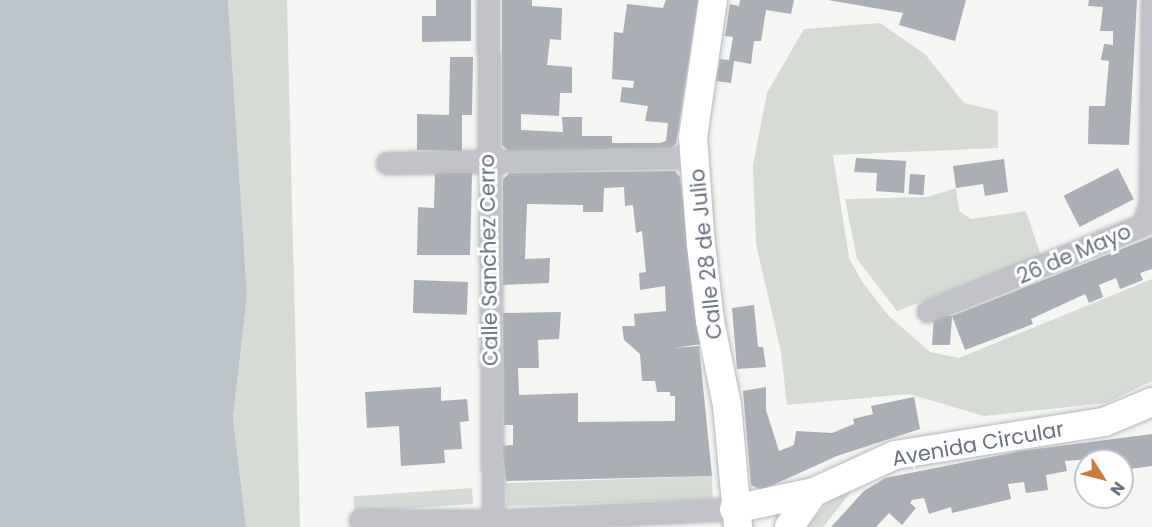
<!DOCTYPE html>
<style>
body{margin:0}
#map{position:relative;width:1152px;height:527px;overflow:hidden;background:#f5f6f3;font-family:Poppins,sans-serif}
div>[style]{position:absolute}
.green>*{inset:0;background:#d6dcd5;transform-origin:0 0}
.water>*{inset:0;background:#bcc3c9}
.building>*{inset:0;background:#aaaeb5;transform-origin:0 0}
.roads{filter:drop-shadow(0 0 2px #b5b8bd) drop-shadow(0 0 2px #b5b8bd)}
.street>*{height:21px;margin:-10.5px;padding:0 10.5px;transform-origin:10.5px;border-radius:10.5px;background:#c0c2c7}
.secondary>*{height:28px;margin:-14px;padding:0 14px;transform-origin:14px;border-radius:14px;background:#fff}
span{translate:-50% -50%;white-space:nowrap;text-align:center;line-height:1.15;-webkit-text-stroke:6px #fff;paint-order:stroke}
.street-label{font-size:21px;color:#697181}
.north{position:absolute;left:1074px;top:449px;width:60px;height:60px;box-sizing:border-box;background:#fff;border:2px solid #c3c6cd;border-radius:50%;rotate:126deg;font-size:16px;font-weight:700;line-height:24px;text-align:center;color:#697181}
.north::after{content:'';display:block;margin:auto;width:21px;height:27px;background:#cd7b3c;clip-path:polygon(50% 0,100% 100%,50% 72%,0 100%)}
</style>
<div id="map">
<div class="green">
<i style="clip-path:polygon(228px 0,287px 0,300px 527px,246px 527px,233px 418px,247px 295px)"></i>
<i style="clip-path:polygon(880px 23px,925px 54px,964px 103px,998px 111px,998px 148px,833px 155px,849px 258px,863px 283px,888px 315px,930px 352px,959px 358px,1152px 279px,1152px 381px,1106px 403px,984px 416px,909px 394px,787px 405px,781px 352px,756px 244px,753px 165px,767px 93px,804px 29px)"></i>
<i style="clip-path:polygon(956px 188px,959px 211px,971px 219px,1026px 211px,1041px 256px,897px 311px,857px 259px,845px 199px,927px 197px)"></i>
<i style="left:712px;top:476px;width:23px;height:206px;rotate:88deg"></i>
<i style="clip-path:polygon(859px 482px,823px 527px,807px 527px,828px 502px)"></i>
<i style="left:472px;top:488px;width:16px;height:119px;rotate:86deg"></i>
</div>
<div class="water">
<i style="clip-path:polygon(0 0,228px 0,247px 295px,233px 418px,246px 527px,0 527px)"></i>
</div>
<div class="building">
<i style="clip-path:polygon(436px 0,471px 0,471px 41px,422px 42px,422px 16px,436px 16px)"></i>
<i style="clip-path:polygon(502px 0,532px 0,532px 6px,562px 8px,561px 40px,550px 39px,547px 65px,572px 67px,572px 93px,560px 93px,559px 116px,521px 114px,521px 130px,563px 132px,562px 117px,582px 117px,582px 136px,612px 136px,612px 143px,660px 143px,666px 141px,668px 123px,645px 121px,648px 106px,620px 102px,622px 87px,633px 88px,634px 81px,612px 79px,614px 32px,623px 33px,627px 4px,663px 8px,666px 0,698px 0,676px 144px,668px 151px,512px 154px,502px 145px)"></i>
<i style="clip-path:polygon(740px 0,794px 0,791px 14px,766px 10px,761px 41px,754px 41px,751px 64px,734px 61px,731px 83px,716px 81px,720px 59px,729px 60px,733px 37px,725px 36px,730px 4px,739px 6px)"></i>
<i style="clip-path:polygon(828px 0,966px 0,955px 41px,899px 25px,903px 13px)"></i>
<i style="clip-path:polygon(1089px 0,1137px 0,1129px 145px,1088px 144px,1089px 106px,1105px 106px,1109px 61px,1101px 60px,1104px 44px,1113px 45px,1113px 31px,1100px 31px,1103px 7px,1088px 6px)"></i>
<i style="clip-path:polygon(450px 57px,473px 57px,472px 115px,462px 115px,462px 151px,417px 150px,417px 114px,449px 115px)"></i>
<i style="clip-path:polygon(856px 158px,906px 161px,904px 193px,876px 191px,877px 173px,854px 172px)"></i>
<i style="clip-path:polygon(1004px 159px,1008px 192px,985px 196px,983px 184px,956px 188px,953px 166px)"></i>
<i style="left:1118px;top:168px;width:35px;height:61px;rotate:63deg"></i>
<i style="clip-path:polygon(675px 171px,680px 177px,701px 344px,674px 348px,699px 346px,712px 476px,506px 481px,502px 446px,513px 445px,513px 425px,504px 425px,503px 313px,561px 312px,559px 339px,538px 340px,539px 368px,518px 368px,519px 395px,578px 393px,578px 422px,675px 421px,675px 396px,670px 396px,670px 392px,657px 392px,655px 381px,642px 381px,640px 354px,624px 340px,622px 326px,635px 326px,634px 314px,666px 311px,665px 286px,640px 290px,639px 273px,646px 272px,642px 231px,636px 233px,633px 205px,625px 206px,624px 187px,604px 188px,603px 212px,583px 212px,583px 205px,527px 204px,525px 259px,550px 258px,549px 283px,503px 285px,503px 179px,510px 173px)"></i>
<i style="clip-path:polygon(435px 173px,472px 173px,470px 255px,417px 255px,418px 207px,434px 208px)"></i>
<i style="left:910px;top:174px;width:15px;height:20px;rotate:4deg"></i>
<i style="clip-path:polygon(1152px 237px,1152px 269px,1140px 273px,1143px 280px,1120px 289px,1116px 278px,1099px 285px,1103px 297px,1089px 303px,1085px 294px,1031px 319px,1033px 324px,965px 350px,952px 316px,950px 345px,932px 345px,934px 315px,952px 316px)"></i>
<i style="left:414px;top:280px;width:54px;height:33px;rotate:2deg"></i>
<i style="clip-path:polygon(754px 305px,758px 347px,763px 347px,766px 367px,737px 369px,732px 308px)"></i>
<i style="clip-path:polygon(441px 387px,441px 401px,467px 399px,469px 421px,460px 422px,462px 449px,444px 450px,445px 463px,401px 466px,399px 426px,367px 428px,365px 392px)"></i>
<i style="clip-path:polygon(766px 387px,766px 410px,779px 451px,794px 445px,796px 431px,832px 433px,854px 424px,853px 419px,873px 414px,871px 406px,914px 397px,920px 429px,837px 456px,762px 490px,751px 485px,743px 391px)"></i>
<i style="clip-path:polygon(1152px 434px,1152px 466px,1122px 470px,1122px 461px,1116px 457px,1065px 461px,1067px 471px,1046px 475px,1048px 490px,1026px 493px,1024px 482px,1008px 484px,1011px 499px,952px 513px,951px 507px,929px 514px,924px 498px,912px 500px,910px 503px,916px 508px,902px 525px,889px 513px,876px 527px,831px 527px,864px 491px,885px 478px,1020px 451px)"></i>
</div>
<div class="roads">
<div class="street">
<i style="left:488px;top:0;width:521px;rotate:89.45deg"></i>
<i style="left:387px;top:163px;width:308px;rotate:-1.1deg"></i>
<i style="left:928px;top:311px;width:232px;rotate:-21.8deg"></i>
<i style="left:1143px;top:225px;width:22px;rotate:-72deg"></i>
<i style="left:1150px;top:204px;width:204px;rotate:-89.4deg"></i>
<i style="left:360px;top:520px;width:133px;rotate:0.4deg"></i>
<i style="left:493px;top:521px;width:241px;rotate:-2.9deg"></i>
</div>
<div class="secondary">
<i style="left:713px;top:0;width:138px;rotate:98.3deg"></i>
<i style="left:693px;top:137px;width:108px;rotate:85.8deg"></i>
<i style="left:701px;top:245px;width:77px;rotate:83.2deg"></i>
<i style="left:710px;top:321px;width:86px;rotate:78.6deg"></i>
<i style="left:727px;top:405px;width:122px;rotate:84.8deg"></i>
<i style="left:734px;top:509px;width:82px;rotate:-12deg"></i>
<i style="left:789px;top:527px;width:43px;rotate:-54.5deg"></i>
<i style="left:814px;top:492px;width:89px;rotate:-24.6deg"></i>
<i style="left:895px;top:455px;width:212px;rotate:-9deg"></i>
<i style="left:1104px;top:422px;width:52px;rotate:-22.6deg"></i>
</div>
</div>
<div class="street-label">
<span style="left:706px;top:254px;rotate:-96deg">Calle 28 de Julio</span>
<span style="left:1074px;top:254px;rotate:-23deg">26 de Mayo</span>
<span style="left:489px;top:260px;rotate:-91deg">Calle Sanchez Cerro</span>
<span style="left:978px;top:444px;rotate:-10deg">Avenida Circular</span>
</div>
<div class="north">N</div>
</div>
